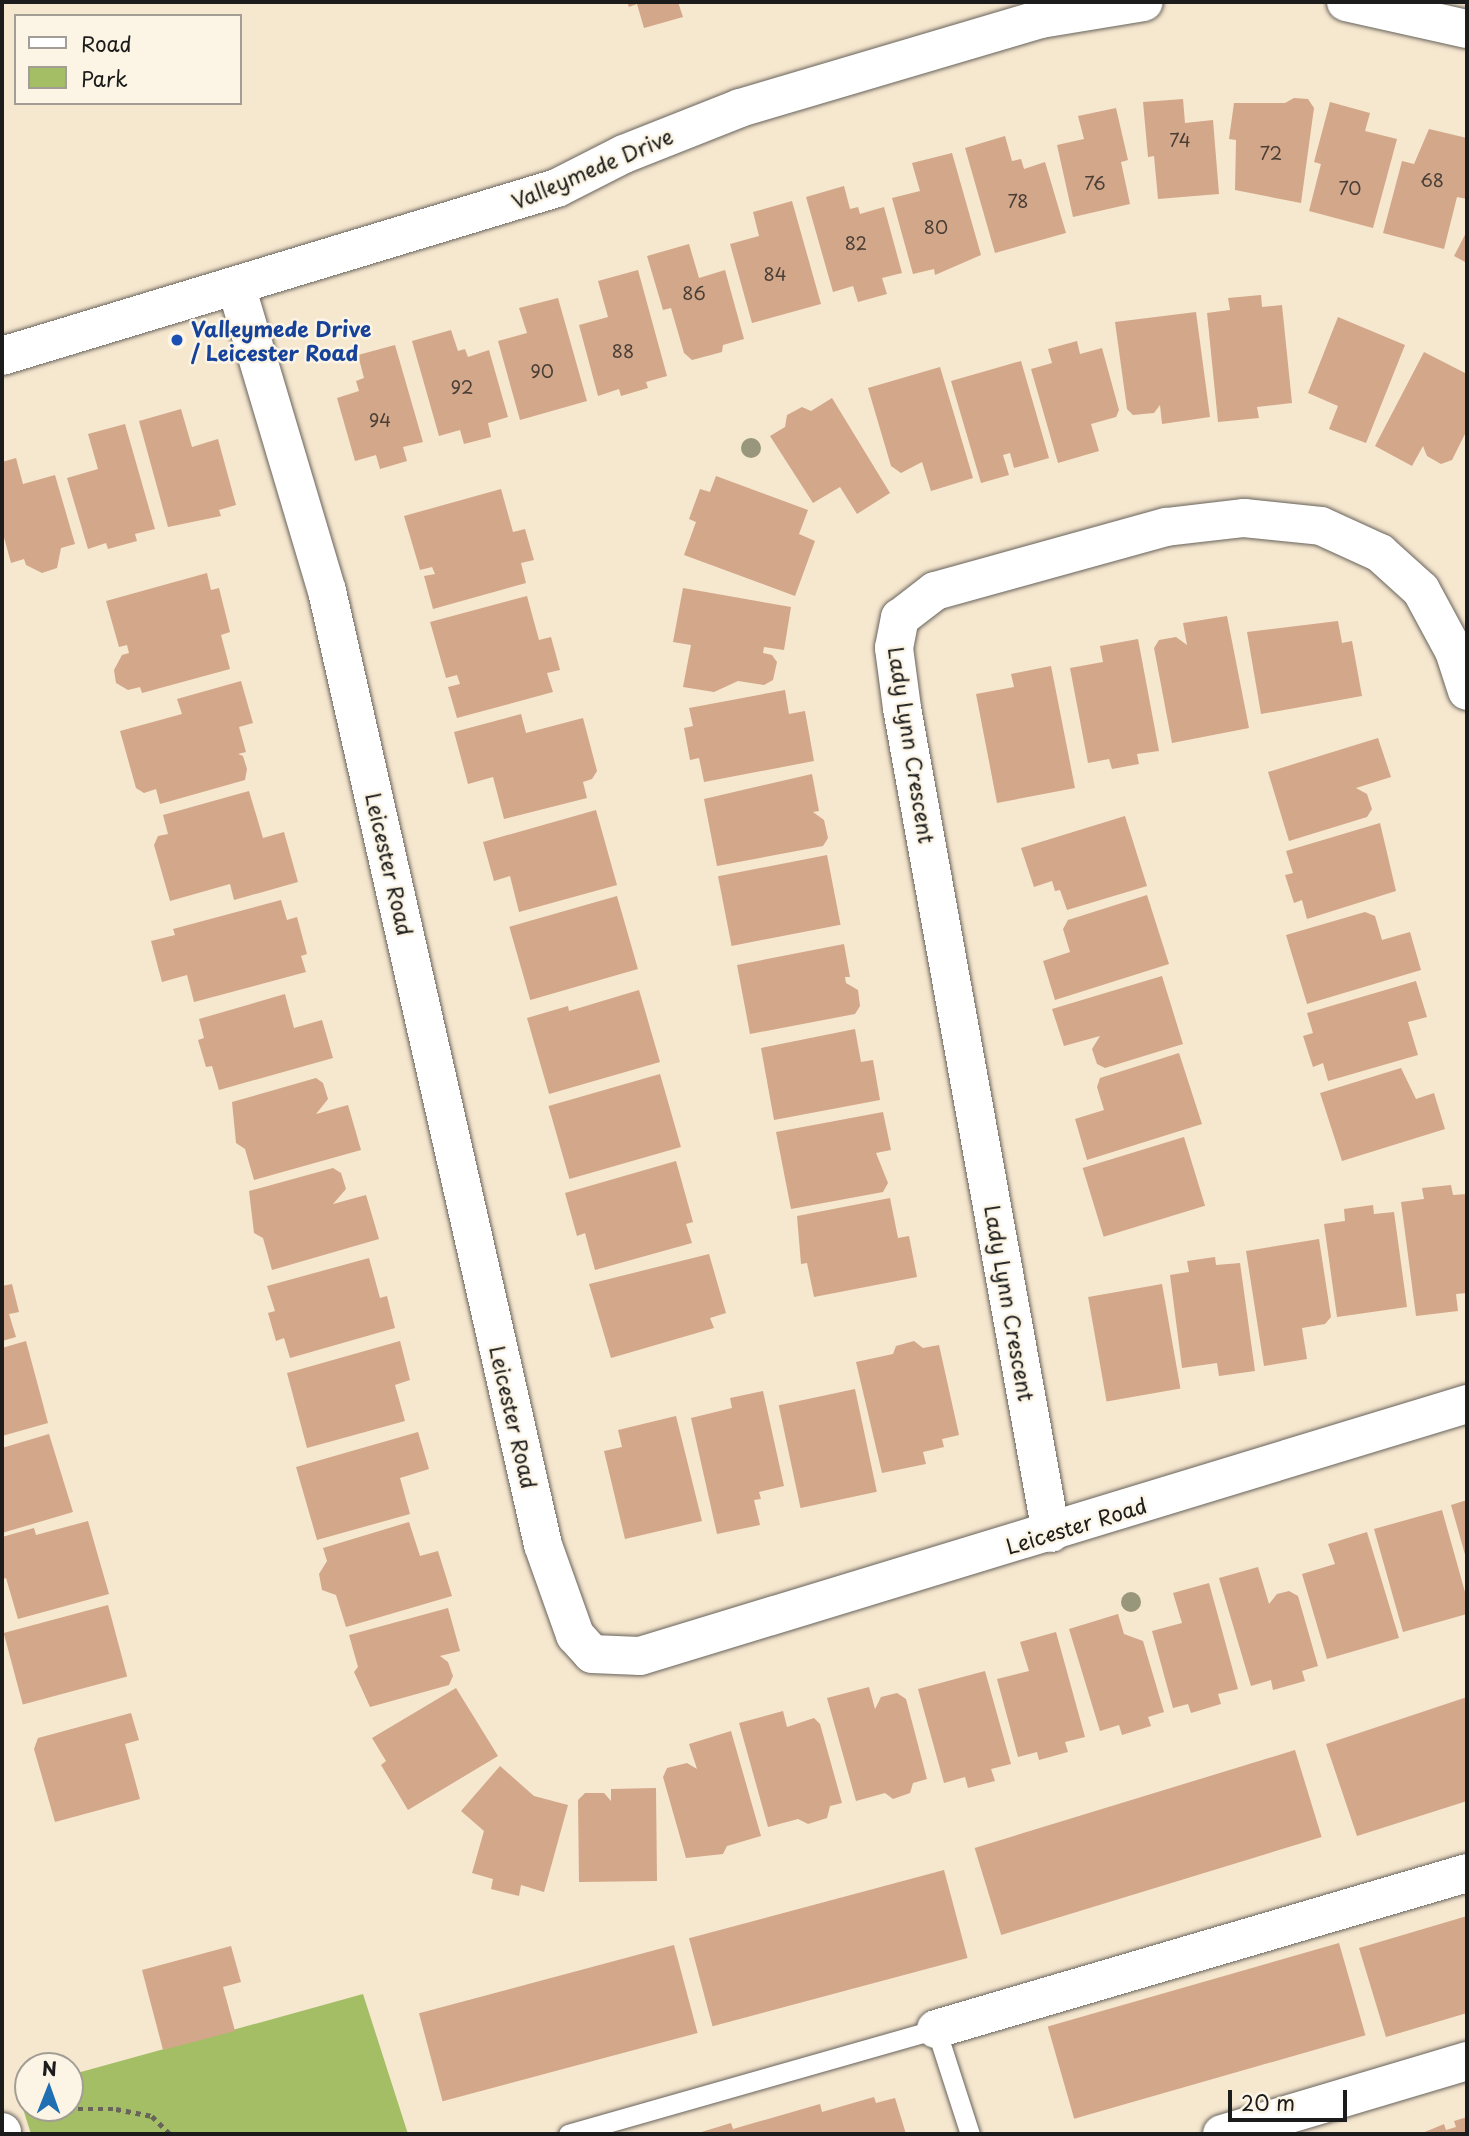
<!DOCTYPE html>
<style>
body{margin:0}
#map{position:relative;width:1469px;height:2136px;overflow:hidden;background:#f6e7cf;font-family:"Playpen Sans",sans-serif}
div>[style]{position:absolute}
.green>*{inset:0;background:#a3be65}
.building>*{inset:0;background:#d3a789;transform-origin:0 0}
.path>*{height:4.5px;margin-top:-2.25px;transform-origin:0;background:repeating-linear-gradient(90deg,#68635b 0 5px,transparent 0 10px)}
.roads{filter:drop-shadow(0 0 2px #68635b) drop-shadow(0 0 2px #68635b)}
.lane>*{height:19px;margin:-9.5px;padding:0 9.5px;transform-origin:9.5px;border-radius:9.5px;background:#fff}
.street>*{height:38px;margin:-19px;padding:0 19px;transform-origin:19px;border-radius:19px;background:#fff}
.secondary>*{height:38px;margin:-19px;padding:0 19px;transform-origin:19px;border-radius:19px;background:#fff}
.trees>*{width:20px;height:20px;margin:-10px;border-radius:50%;background:#98977b}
.dots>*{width:19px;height:19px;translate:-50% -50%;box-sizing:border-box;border:4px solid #fcf5e5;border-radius:50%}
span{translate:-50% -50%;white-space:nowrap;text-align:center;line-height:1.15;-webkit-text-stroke:5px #fcf5e5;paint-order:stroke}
.number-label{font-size:18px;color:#4a3f37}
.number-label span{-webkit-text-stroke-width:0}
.street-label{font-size:21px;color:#1c1c1c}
.transit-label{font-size:21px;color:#164399;font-weight:700}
.left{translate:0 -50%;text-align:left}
.frame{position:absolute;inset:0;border:4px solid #1c1c1c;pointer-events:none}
.legend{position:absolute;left:14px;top:14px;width:228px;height:91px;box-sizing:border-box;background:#fcf5e5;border:2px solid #a29e95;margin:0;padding:9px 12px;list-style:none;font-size:21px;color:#1c1c1c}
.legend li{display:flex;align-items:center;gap:14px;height:35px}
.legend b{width:35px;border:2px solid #a29e95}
.north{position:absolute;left:14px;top:2052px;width:70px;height:70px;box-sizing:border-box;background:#fcf5e5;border:2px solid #a29e95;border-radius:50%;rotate:1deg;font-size:19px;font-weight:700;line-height:28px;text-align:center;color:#1c1c1c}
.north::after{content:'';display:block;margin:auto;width:24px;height:32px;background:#1f6fb2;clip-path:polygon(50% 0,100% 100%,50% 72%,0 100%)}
.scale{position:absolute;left:1228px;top:2090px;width:119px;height:32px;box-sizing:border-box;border:4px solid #1c1c1c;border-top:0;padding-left:9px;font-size:21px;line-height:24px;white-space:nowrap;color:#1c1c1c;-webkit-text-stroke:5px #fcf5e5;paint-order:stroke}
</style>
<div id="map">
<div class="green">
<i style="clip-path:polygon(363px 1994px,408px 2134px,31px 2134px,17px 2090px,28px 2087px,28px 2108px,70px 2108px,70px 2075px)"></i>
</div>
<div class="building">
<i style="clip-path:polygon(627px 2px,678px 2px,683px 17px,644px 28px,637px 4px,629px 7px)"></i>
<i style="clip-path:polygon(1294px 98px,1308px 99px,1314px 108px,1301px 203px,1235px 190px,1236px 140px,1229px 139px,1234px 103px,1285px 103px)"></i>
<i style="clip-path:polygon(1183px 99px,1185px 123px,1213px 120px,1219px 194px,1158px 199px,1154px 156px,1148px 157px,1143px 102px)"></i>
<i style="clip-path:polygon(1330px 102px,1370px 113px,1365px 131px,1397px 139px,1373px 228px,1309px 211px,1321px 164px,1314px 162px)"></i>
<i style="clip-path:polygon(1116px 108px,1128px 160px,1121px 162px,1130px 204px,1073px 217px,1057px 145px,1084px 139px,1078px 116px)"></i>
<i style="clip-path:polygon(1429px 129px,1467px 138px,1467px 199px,1457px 197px,1444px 249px,1383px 233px,1402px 161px,1414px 164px)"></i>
<i style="clip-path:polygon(1005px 136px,1012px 161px,1021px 159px,1024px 169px,1045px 162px,1066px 233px,995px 253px,965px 148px)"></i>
<i style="clip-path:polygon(952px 153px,981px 255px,935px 275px,934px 269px,913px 274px,892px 198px,920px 191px,912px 163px)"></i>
<i style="clip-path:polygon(844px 186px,850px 209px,858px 207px,860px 214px,884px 207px,902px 273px,882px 278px,887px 294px,858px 302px,853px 286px,833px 292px,806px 197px)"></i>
<i style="clip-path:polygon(792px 201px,821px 304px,752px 323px,730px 244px,759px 236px,753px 212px)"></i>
<i style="clip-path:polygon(1467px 231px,1467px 263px,1454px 256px)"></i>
<i style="clip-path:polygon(689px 244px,699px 278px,725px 270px,744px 339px,723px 345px,722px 352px,692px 360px,684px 353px,671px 308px,663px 310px,647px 256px)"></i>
<i style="clip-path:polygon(638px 270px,667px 376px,646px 382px,648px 388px,621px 396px,619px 389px,598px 396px,579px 325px,608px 317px,598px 281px)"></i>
<i style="clip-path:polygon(1261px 295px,1262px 307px,1282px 305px,1292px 403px,1257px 407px,1259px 418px,1218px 422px,1207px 313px,1230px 310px,1228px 298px)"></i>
<i style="clip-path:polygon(558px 298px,587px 401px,520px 420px,498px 341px,527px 333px,519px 308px)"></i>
<i style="clip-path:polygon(1196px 312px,1210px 417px,1162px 424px,1160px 405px,1154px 413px,1133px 415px,1127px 409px,1115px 322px)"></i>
<i style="clip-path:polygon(1338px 317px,1405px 345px,1366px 443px,1329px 429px,1338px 406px,1308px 393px)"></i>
<i style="clip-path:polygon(451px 330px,458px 351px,465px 349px,468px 357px,489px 350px,508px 417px,488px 423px,491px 437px,464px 444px,460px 430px,439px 436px,412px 341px)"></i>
<i style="clip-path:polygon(1077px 341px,1080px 354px,1102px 348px,1119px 410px,1116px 417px,1091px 424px,1099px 451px,1058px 463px,1031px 369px,1052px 363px,1048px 349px)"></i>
<i style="clip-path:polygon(395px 345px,423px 442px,403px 447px,407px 461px,380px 469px,376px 455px,355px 461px,337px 398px,359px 391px,356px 381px,364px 378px,358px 355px)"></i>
<i style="clip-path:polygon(1424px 352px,1467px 374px,1467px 430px,1452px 460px,1441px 464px,1427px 456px,1423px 446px,1412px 466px,1375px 446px)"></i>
<i style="clip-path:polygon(1021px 361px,1049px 458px,1014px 468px,1010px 453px,1003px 455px,1009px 475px,981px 483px,951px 381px)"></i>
<i style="clip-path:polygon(940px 367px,973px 478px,931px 491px,922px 462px,901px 473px,891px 466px,868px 388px)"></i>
<i style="clip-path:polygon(832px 398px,890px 493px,857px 514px,840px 487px,813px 503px,770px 436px,785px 427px,787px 415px,802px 407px,811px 411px)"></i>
<i style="clip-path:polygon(181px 409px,192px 447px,218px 439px,236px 505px,219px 510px,221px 516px,168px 527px,139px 421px)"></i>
<i style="clip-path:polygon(125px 424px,155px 529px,135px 534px,137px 541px,108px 549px,106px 543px,88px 549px,67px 478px,98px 469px,88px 434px)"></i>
<i style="clip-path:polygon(16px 458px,23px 484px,55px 475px,75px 544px,61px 548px,57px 568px,42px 573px,26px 565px,24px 559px,11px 563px,2px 530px,2px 462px)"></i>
<i style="clip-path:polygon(716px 476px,808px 510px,799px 534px,815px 541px,795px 596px,684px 555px,696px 522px,689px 519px,700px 489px,710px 492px)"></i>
<i style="clip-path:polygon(501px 489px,513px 532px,525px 529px,534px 560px,521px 563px,526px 583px,433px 609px,424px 576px,435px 574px,432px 567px,420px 570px,404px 516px)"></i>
<i style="clip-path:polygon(207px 573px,211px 590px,219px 588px,230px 632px,221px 635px,230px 669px,142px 693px,140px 687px,128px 690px,116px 683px,114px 670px,122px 655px,129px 653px,127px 645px,119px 647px,106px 601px)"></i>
<i style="clip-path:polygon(683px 588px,791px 607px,784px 650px,764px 647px,763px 653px,772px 655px,777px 662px,773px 680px,764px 685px,738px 681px,714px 692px,683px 687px,691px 645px,673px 642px)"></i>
<i style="clip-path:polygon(527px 596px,539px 640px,551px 637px,560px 670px,547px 673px,553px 692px,457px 718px,448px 687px,460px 684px,457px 675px,446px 678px,430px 622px)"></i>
<i style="clip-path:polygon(1227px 616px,1249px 728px,1172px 743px,1154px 648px,1159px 640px,1176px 637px,1187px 645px,1183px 623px)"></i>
<i style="clip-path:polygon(1338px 621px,1342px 643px,1352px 641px,1362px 696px,1261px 714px,1247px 632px)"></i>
<i style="clip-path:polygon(1138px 639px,1159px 751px,1137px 754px,1139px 764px,1112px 769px,1109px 759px,1088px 763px,1070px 668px,1103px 662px,1100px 646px)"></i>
<i style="clip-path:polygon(1051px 666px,1075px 788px,997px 803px,976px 694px,1014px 687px,1011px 674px)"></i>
<i style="clip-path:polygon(241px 681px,253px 723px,239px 727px,246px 752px,238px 754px,243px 756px,247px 769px,245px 780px,160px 804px,156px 789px,144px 793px,136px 788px,120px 731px,182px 714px,177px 699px)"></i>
<i style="clip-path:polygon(785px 690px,789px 714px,805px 711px,814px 761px,704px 782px,699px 758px,690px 760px,684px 728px,693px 726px,689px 708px)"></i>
<i style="clip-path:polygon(521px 714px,526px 733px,583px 718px,597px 771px,592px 779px,583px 782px,587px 798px,504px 819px,493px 777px,468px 784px,454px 732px)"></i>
<i style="clip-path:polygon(1378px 738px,1391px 777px,1356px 788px,1367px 794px,1372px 809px,1367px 817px,1289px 841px,1268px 772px)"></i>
<i style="clip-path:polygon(812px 774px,819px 811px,813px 812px,824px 820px,828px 838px,823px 846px,717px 866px,704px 799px)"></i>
<i style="clip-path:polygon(249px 791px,263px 838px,284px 832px,298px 882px,234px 900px,230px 884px,170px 901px,154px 845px,158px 836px,168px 834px,163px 815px)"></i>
<i style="clip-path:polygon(596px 810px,617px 885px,519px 912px,510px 876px,494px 881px,483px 842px)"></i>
<i style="clip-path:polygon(1125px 816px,1147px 886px,1067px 910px,1060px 890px,1055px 891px,1052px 881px,1034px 887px,1021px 848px)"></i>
<i style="clip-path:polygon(1380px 823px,1396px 891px,1307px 919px,1302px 900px,1294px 903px,1285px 875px,1293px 873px,1286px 851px)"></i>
<i style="left:827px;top:855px;width:71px;height:111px;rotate:79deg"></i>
<i style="clip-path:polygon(1147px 895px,1169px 964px,1055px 1000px,1043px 961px,1070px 952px,1063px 929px,1068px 920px)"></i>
<i style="left:617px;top:896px;width:76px;height:112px;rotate:74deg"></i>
<i style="clip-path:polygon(281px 900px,287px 920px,297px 917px,307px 954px,301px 956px,306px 972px,194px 1002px,187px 975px,162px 982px,151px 941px,175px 935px,173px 929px)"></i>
<i style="clip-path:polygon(1365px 912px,1375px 916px,1382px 940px,1410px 932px,1421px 970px,1307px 1004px,1286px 935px)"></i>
<i style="clip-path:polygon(844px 944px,850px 977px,845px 977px,846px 983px,858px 990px,860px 1006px,855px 1014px,750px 1034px,737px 965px)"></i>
<i style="clip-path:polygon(1162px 976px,1183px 1044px,1105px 1068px,1097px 1064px,1092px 1049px,1100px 1036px,1064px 1046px,1052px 1009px)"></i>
<i style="clip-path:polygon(1416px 981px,1427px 1017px,1408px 1022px,1418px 1055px,1328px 1081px,1323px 1063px,1313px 1067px,1303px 1036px,1313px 1033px,1307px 1013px)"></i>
<i style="clip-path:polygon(639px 990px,660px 1062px,549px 1094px,527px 1018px,568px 1006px,569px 1011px)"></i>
<i style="clip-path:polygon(285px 994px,294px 1028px,322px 1020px,333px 1058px,219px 1090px,212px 1066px,206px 1067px,198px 1040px,204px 1038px,199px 1019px)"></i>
<i style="clip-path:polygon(855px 1029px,861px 1062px,873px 1060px,880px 1100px,774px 1120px,761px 1048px)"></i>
<i style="clip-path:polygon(1179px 1053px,1202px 1124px,1087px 1160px,1075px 1119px,1104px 1110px,1097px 1087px,1100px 1078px)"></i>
<i style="clip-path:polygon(1401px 1068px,1416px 1099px,1434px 1093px,1445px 1129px,1342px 1161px,1320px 1093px)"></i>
<i style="left:660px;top:1074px;width:76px;height:116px;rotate:74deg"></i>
<i style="clip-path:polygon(316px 1078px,323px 1083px,328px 1099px,316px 1114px,348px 1105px,361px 1150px,254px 1180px,245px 1149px,236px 1143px,232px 1102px)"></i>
<i style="clip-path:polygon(883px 1112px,891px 1150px,876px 1153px,888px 1183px,883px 1192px,791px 1209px,776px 1132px)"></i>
<i style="left:1184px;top:1137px;width:72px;height:106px;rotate:73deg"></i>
<i style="clip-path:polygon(676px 1161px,693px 1222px,686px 1224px,692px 1243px,595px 1270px,585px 1233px,577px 1236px,565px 1193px)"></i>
<i style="clip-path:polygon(333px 1168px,341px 1173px,346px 1189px,333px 1204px,366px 1195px,379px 1239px,272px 1270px,263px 1238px,254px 1233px,249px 1191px)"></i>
<i style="clip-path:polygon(1451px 1185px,1453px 1195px,1467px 1194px,1467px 1293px,1456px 1294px,1458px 1311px,1416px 1316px,1401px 1202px,1424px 1199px,1422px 1188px)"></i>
<i style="clip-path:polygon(890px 1198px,898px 1238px,909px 1236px,917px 1277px,814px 1297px,807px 1263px,801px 1264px,797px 1216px)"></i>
<i style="clip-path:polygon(1373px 1205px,1374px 1214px,1394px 1212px,1407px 1307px,1337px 1317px,1324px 1224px,1345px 1221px,1344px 1209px)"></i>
<i style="clip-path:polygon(1319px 1239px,1331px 1317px,1325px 1324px,1302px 1328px,1307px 1359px,1264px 1366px,1246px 1251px)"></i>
<i style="clip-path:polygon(709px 1254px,726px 1313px,710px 1318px,714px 1328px,611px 1358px,589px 1284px)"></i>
<i style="clip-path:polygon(1215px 1257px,1216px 1265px,1240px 1263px,1255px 1371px,1219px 1376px,1217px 1363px,1182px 1368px,1170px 1275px,1189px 1272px,1187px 1261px)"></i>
<i style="clip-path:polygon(369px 1258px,380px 1298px,387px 1296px,395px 1328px,290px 1358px,284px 1338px,276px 1341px,268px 1313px,275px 1311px,267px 1286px)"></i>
<i style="clip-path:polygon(12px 1284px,19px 1312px,9px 1314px,16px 1337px,2px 1341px,2px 1286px)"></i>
<i style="left:1162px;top:1284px;width:106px;height:75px;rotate:80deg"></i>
<i style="clip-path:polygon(26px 1341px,48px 1423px,2px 1436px,2px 1348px)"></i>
<i style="clip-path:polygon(400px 1341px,410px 1380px,395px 1385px,405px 1421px,307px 1448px,287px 1373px)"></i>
<i style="clip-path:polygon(914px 1341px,923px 1348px,939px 1345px,959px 1435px,942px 1439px,944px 1447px,923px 1452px,926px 1464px,882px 1473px,856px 1362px,893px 1354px,896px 1346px)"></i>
<i style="left:855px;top:1389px;width:105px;height:78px;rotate:78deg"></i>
<i style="clip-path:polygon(763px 1391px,784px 1486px,759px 1492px,761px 1499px,754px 1500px,760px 1525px,717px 1534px,691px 1418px,732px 1408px,730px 1398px)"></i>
<i style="clip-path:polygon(676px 1416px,702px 1521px,625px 1539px,604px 1451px,622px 1447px,618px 1430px)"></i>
<i style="clip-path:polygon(418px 1432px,429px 1469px,400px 1478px,410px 1514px,317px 1540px,296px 1467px)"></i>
<i style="clip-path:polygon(49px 1434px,73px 1512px,2px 1533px,2px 1448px)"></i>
<i style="clip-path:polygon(1467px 1500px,1467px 1558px,1466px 1558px,1451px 1505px)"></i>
<i style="clip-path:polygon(1442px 1510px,1467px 1599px,1467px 1614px,1403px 1632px,1374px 1529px)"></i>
<i style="clip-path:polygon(88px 1521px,109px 1594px,18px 1619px,6px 1578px,2px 1579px,2px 1537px,34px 1528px,36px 1535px)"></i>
<i style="clip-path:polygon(409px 1522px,420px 1556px,438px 1551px,452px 1596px,346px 1627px,336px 1595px,322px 1590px,319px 1574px,327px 1561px,323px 1548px)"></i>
<i style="clip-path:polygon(1367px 1532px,1399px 1638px,1327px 1659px,1302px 1574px,1335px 1564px,1328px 1544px)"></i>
<i style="clip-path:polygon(1258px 1567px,1269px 1604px,1277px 1594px,1289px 1591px,1298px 1596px,1318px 1666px,1302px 1671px,1305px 1681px,1273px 1690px,1271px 1680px,1251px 1686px,1219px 1578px)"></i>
<i style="clip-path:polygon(1209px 1583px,1238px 1689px,1218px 1694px,1221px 1704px,1191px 1713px,1188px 1704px,1173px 1708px,1152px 1631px,1182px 1623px,1173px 1593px)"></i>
<i style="left:108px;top:1605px;width:74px;height:108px;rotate:75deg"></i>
<i style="clip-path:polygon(448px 1608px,460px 1651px,440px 1656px,448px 1662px,453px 1676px,449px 1685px,370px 1707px,354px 1672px,358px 1667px,349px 1635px)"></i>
<i style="clip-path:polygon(1118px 1614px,1124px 1634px,1143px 1641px,1164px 1712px,1148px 1717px,1151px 1726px,1122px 1735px,1119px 1725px,1100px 1731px,1069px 1629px)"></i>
<i style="clip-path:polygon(1056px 1632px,1085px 1737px,1065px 1742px,1068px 1752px,1039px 1760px,1037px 1752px,1018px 1757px,997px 1679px,1029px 1671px,1020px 1642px)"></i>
<i style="clip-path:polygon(985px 1671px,1011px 1764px,991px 1769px,995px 1781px,968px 1788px,965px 1777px,944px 1783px,918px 1689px)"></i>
<i style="clip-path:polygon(869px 1687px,875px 1709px,881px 1697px,897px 1693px,906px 1699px,927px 1779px,913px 1783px,910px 1793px,893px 1799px,885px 1793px,856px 1801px,827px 1698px)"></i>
<i style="clip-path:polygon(456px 1688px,498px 1756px,408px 1810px,381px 1765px,386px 1761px,372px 1738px)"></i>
<i style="clip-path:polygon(1467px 1697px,1467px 1801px,1357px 1836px,1326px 1744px)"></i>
<i style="clip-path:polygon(783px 1711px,787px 1727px,814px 1718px,820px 1724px,842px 1803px,830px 1806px,827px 1818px,808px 1824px,798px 1819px,768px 1827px,739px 1723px)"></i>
<i style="clip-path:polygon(131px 1713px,139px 1740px,125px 1744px,140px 1799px,55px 1822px,34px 1749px,38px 1738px)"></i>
<i style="clip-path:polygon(731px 1731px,761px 1836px,727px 1846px,723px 1854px,686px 1858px,663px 1777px,667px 1768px,687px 1763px,697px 1769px,689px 1744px)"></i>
<i style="left:1295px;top:1750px;width:91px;height:335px;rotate:73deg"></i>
<i style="clip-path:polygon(500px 1766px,534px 1796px,568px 1805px,544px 1892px,521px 1885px,519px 1896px,491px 1889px,493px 1879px,472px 1873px,484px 1831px,461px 1811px)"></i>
<i style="clip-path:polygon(656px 1788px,657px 1881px,579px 1882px,578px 1800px,585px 1793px,604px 1793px,611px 1801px,611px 1789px)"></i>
<i style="left:944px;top:1870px;width:91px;height:264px;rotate:75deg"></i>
<i style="clip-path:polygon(1467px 1916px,1467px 2013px,1386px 2037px,1359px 1948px)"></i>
<i style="left:1339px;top:1943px;width:96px;height:303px;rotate:74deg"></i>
<i style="left:674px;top:1945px;width:91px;height:264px;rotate:75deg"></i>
<i style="clip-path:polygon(231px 1946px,241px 1982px,223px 1987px,235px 2031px,163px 2050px,142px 1970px)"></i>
<i style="clip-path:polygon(874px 2097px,876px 2103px,895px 2098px,906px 2134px,695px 2134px,731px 2123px,733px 2129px,820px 2104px,822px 2112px)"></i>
<i style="clip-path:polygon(1467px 2117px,1467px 2134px,1420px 2134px,1444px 2124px,1446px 2130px,1456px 2127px,1454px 2121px)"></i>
</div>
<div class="path">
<i style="left:36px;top:2115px;width:33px;rotate:-11deg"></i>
<i style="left:68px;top:2109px;width:48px"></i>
<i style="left:116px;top:2109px;width:37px;rotate:11deg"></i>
<i style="left:152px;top:2116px;width:25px;rotate:45deg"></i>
</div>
<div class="roads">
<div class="lane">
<i style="left:568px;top:2134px;width:383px;rotate:-15.9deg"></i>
<i style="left:936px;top:2029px;width:110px;rotate:72.1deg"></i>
</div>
<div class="street">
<i style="left:236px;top:286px;width:318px;rotate:73.4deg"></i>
<i style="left:327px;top:591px;width:978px;rotate:77.24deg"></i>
<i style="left:543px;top:1545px;width:96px;rotate:70.4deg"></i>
<i style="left:575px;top:1635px;width:25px;rotate:48deg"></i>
<i style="left:592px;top:1654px;width:48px;rotate:2.4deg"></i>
<i style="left:640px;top:1656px;width:865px;rotate:-16.95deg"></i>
<i style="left:1051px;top:1533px;width:838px;rotate:-100.24deg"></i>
<i style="left:902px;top:708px;width:61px;rotate:-97.6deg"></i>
<i style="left:894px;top:648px;width:31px;rotate:-79deg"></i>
<i style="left:900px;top:618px;width:44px;rotate:-37.6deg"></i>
<i style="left:935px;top:591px;width:240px;rotate:-15.5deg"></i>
<i style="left:1166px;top:527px;width:79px;rotate:-6.6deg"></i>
<i style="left:1244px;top:518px;width:77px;rotate:5.9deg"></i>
<i style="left:1321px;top:526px;width:65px;rotate:24.6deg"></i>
<i style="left:1380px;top:553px;width:55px;rotate:42.1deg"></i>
<i style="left:1421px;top:590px;width:69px;rotate:61.6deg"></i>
<i style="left:1454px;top:651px;width:42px;rotate:72deg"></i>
<i style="left:936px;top:2029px;width:553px;rotate:-16.37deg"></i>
<i style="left:2px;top:2132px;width:2px;rotate:90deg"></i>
<i style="left:1222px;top:2134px;width:256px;rotate:-16.6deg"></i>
</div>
<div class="secondary">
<i style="left:1346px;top:2px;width:124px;rotate:12.6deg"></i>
<i style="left:2px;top:356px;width:580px;rotate:-16.84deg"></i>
<i style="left:557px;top:188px;width:75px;rotate:-26.9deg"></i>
<i style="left:624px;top:154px;width:125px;rotate:-21.6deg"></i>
<i style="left:740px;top:108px;width:314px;rotate:-16.5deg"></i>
<i style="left:1041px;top:19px;width:104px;rotate:-9.4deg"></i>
</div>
</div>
<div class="trees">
<i style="left:751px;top:448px"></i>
<i style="left:1131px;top:1602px"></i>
</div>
<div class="dots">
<i style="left:177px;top:340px;background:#1a4fb4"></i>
</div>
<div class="number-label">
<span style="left:1180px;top:140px">74</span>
<span style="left:1271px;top:153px">72</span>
<span style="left:1432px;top:180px">68</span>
<span style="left:1095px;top:183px">76</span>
<span style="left:1350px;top:188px">70</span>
<span style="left:1018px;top:201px">78</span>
<span style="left:936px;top:227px">80</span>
<span style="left:856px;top:243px">82</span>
<span style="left:775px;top:274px">84</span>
<span style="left:694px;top:293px">86</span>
<span style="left:623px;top:351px">88</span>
<span style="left:542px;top:371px">90</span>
<span style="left:462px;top:387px">92</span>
<span style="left:380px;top:420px">94</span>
</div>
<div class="street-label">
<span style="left:592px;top:168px;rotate:-23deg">Valleymede Drive</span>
<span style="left:912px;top:745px;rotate:81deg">Lady Lynn Crescent</span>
<span style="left:390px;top:864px;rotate:77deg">Leicester Road</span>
<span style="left:1010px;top:1303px;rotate:80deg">Lady Lynn Crescent</span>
<span style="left:514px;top:1417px;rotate:77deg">Leicester Road</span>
<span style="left:1076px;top:1525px;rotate:-17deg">Leicester Road</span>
</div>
<div class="transit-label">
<span class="left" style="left:191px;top:340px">Valleymede Drive<br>/ Leicester Road</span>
</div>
<div class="frame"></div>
<ul class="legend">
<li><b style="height:9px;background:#fff"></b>Road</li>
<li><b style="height:19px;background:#a3be65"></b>Park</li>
</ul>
<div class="north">N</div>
<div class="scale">20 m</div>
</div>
